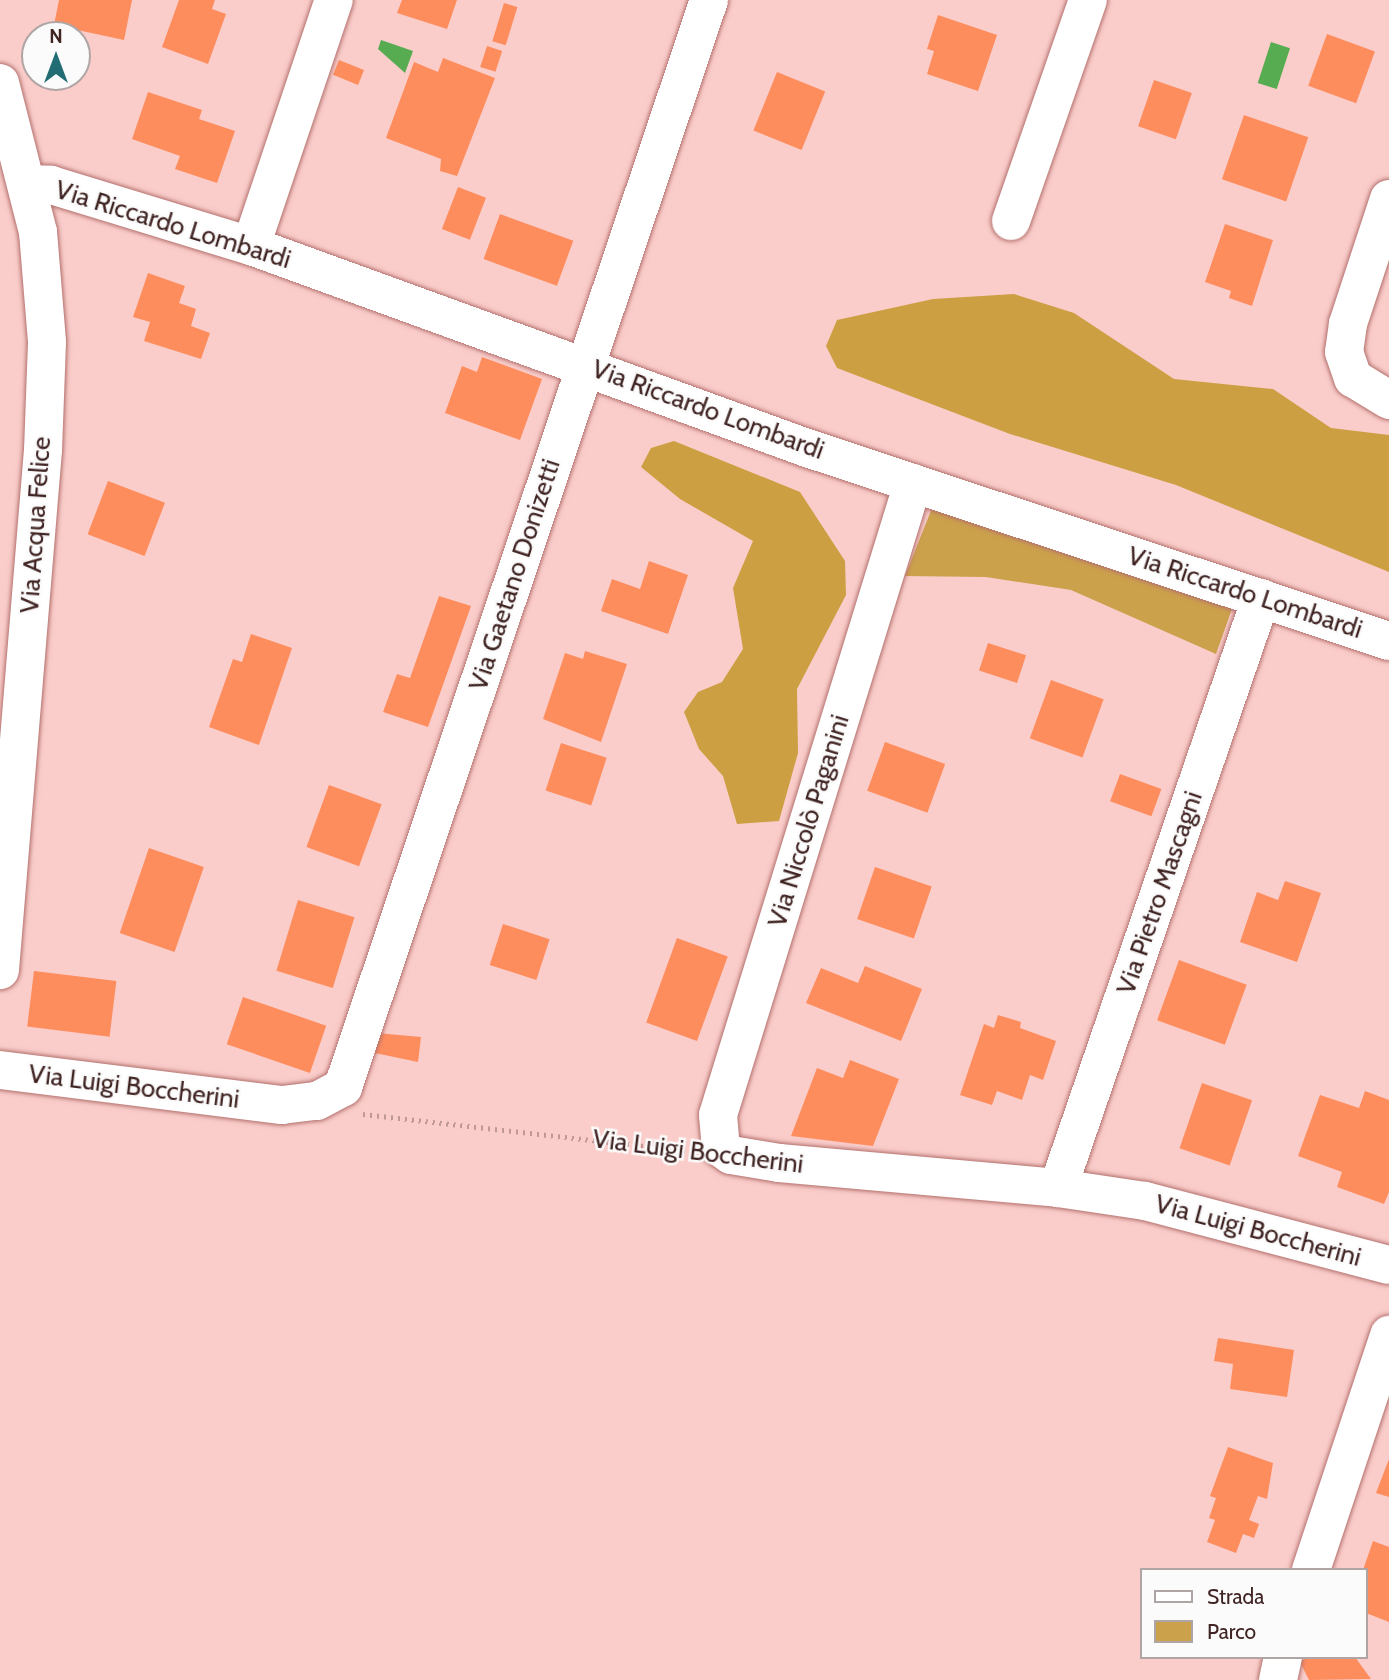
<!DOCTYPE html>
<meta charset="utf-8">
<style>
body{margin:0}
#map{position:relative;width:1389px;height:1680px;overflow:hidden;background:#facdca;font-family:Cabin,sans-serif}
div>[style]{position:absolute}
.green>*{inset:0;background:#cca14c}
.forest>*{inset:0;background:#cc9f43}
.water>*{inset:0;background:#57ab51;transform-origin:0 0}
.building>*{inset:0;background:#fe8d5e;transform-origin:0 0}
.path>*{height:4.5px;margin-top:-2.25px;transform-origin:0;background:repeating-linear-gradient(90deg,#c09896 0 2px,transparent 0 7px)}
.roads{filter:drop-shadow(0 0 2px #b3706d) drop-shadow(0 0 2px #b3706d)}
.minor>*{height:38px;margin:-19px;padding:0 19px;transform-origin:19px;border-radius:19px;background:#fff}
span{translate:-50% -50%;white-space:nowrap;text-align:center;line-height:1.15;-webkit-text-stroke:5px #fbfbfb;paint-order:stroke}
.street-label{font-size:26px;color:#402423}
.legend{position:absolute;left:1140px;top:1568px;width:228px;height:91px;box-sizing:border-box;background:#fbfbfb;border:2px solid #b0a5a5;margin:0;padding:9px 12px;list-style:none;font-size:21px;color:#402423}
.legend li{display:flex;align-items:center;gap:14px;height:35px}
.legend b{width:35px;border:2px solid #b0a5a5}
.north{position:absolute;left:21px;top:21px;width:70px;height:70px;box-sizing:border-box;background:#fbfbfb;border:2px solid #b0a5a5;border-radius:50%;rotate:0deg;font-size:19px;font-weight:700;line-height:28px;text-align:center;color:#402423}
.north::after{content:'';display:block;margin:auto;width:24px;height:32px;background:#226d73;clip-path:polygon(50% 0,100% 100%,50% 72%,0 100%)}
</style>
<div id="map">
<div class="green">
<i style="clip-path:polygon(934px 503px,1233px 606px,1216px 654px,1071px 590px,986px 577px,905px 576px)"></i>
</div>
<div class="forest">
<i style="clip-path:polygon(1014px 294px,1074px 313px,1174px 379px,1273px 389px,1331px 428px,1389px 435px,1389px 572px,1176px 485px,1010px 434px,837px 368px,826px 346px,837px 320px,933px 299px)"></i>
<i style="clip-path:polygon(674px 441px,800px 492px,845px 561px,846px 595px,797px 689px,798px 753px,779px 821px,737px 824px,723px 776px,699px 749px,684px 712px,698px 692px,722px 682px,743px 649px,733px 588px,753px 541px,680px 499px,641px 467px,651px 448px)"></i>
</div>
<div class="water">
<i style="clip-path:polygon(381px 40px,413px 51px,405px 73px,378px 49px)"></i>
<i style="left:1271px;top:42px;width:20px;height:43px;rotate:18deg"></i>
</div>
<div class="building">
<i style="clip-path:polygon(59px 0,132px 0,124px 40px,54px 25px)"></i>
<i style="clip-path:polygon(179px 0,215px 0,212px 9px,226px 14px,208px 64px,162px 47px)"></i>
<i style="clip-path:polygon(402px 0,457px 0,447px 29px,397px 13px)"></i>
<i style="left:504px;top:3px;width:14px;height:40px;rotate:17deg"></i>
<i style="clip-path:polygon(938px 15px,997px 35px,978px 91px,927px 74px,934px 51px,927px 49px)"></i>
<i style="left:1327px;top:34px;width:51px;height:55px;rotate:20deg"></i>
<i style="left:487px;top:46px;width:16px;height:22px;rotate:18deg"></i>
<i style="clip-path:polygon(443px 58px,495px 78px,457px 176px,440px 171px,441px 159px,386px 138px,414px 62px,438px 72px)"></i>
<i style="left:339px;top:60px;width:27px;height:16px;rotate:22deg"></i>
<i style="left:777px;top:72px;width:52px;height:63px;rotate:22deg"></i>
<i style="left:1154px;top:80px;width:40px;height:49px;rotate:19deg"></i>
<i style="clip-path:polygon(148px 92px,202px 110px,199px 119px,235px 131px,217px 183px,175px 169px,180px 156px,132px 139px)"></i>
<i style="left:1244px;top:115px;width:68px;height:68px;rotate:19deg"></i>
<i style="left:458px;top:187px;width:30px;height:45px;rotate:21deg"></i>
<i style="left:500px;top:214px;width:78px;height:48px;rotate:20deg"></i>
<i style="clip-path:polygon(1225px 224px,1273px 240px,1252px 306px,1229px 298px,1231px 291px,1205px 282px)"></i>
<i style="clip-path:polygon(148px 273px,185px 286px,179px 303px,196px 309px,191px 326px,210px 333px,201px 359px,144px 341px,150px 322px,133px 317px)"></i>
<i style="clip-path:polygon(482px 357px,542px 379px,520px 440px,445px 413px,462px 366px,477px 372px)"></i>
<i style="left:108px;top:481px;width:61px;height:57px;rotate:21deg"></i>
<i style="clip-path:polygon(649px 561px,688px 575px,668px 634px,601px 611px,612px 579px,640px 589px)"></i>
<i style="clip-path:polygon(439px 596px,471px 606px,428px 727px,383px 712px,397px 674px,410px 678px)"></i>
<i style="clip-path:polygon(251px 634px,292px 648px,259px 745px,209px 727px,233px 659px,242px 662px)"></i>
<i style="left:988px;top:643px;width:40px;height:29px;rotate:18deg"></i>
<i style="clip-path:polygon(585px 651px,627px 664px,601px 742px,543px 719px,565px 653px,583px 659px)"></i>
<i style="left:1051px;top:680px;width:56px;height:62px;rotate:20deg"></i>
<i style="left:885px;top:742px;width:64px;height:52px;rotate:20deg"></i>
<i style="left:561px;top:743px;width:48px;height:50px;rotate:18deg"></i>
<i style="left:1120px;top:774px;width:44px;height:29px;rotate:20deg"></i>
<i style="left:329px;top:785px;width:56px;height:66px;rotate:20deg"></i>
<i style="left:149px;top:848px;width:58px;height:90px;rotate:19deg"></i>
<i style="left:875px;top:867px;width:60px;height:55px;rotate:19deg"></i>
<i style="clip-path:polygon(1285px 881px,1321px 893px,1297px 962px,1240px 942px,1257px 892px,1278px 900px)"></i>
<i style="left:298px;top:900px;width:59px;height:74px;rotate:17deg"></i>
<i style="left:503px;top:924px;width:49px;height:43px;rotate:18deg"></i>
<i style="left:677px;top:938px;width:54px;height:90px;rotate:20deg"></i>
<i style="left:1179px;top:960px;width:72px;height:64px;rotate:20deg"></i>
<i style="clip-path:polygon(865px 966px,922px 989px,901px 1041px,806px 1003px,821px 968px,858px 983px)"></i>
<i style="left:34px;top:971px;width:83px;height:56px;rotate:7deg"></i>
<i style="left:243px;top:997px;width:88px;height:50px;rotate:19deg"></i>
<i style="clip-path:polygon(998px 1015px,1021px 1022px,1020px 1028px,1056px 1041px,1043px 1080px,1030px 1075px,1022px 1100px,997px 1091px,992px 1105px,960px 1095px,984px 1024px,994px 1028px)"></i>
<i style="clip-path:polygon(377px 1033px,421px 1037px,418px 1062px,375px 1053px)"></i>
<i style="clip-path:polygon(850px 1060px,899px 1079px,873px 1146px,791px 1136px,817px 1068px,843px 1078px)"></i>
<i style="left:1202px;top:1083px;width:53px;height:69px;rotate:19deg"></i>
<i style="clip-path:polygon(1365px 1091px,1389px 1100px,1389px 1192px,1384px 1204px,1337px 1187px,1342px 1172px,1298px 1156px,1320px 1095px,1359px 1108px)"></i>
<i style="clip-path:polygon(1218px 1338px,1294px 1350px,1287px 1397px,1230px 1389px,1233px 1364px,1214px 1361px)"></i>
<i style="clip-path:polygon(1228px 1447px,1273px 1463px,1267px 1499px,1258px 1496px,1249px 1520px,1259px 1524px,1254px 1538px,1243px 1534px,1236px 1553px,1207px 1542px,1215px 1520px,1209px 1518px,1216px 1498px,1210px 1496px)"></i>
<i style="clip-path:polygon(1389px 1459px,1389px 1497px,1376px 1493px)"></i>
<i style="clip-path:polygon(1373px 1541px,1389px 1547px,1389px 1622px,1366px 1613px,1366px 1570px,1363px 1570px)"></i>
<i style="clip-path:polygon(1308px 1657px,1355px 1657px,1371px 1679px,1309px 1680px,1300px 1662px)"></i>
</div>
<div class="path">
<i style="left:363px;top:1114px;width:327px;rotate:6.5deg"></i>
</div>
<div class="roads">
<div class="minor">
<i style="left:0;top:83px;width:154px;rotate:75.7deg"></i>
<i style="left:38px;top:232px;width:110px;rotate:85.3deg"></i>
<i style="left:47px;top:342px;width:108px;rotate:92.1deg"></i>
<i style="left:43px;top:450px;width:522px;rotate:94.73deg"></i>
<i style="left:27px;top:184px;width:24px;rotate:2deg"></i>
<i style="left:51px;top:185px;width:209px;rotate:17deg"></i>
<i style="left:251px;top:246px;width:592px;rotate:19.97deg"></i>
<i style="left:807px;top:448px;width:613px;rotate:18.35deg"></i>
<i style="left:1389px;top:199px;width:132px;rotate:108.2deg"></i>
<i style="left:1348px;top:324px;width:28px;rotate:98deg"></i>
<i style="left:1344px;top:352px;width:28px;rotate:71deg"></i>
<i style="left:1353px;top:378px;width:42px;rotate:31.4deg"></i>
<i style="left:1011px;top:221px;width:234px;rotate:-70.8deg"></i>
<i style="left:251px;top:246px;width:260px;rotate:-71.4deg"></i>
<i style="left:913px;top:483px;width:661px;rotate:107.15deg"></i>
<i style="left:718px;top:1115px;width:33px;rotate:85deg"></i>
<i style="left:721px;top:1148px;width:12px;rotate:35deg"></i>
<i style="left:731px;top:1155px;width:49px;rotate:9.5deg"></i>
<i style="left:779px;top:1163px;width:280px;rotate:5.1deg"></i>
<i style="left:1058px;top:1188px;width:88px;rotate:8.5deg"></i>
<i style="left:1145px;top:1201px;width:252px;rotate:14.7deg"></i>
<i style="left:0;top:1070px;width:284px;rotate:7.1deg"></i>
<i style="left:282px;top:1105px;width:35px;rotate:-7deg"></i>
<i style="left:317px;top:1101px;width:30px;rotate:-28deg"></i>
<i style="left:343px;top:1087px;width:1147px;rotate:-71.39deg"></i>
<i style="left:1058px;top:1188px;width:624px;rotate:-71.01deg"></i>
<i style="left:1311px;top:1570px;width:248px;rotate:-71.6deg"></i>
<i style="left:1278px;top:1680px;width:24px;rotate:-78deg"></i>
</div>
</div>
<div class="street-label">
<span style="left:173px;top:225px;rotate:17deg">Via Riccardo Lombardi</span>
<span style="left:708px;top:410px;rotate:20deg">Via Riccardo Lombardi</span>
<span style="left:36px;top:525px;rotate:-86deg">Via Acqua Felice</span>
<span style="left:515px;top:575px;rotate:-72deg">Via Gaetano Donizetti</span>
<span style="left:1245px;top:593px;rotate:18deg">Via Riccardo Lombardi</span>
<span style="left:809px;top:821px;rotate:-73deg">Via Niccolò Paganini</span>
<span style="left:1160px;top:893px;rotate:-71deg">Via Pietro Mascagni</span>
<span style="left:134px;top:1087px;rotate:7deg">Via Luigi Boccherini</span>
<span style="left:698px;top:1152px;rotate:7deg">Via Luigi Boccherini</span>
<span style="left:1258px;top:1231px;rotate:15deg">Via Luigi Boccherini</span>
</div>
<ul class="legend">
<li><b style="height:9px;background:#fff"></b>Strada</li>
<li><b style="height:19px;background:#cca14c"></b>Parco</li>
</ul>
<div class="north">N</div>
</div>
